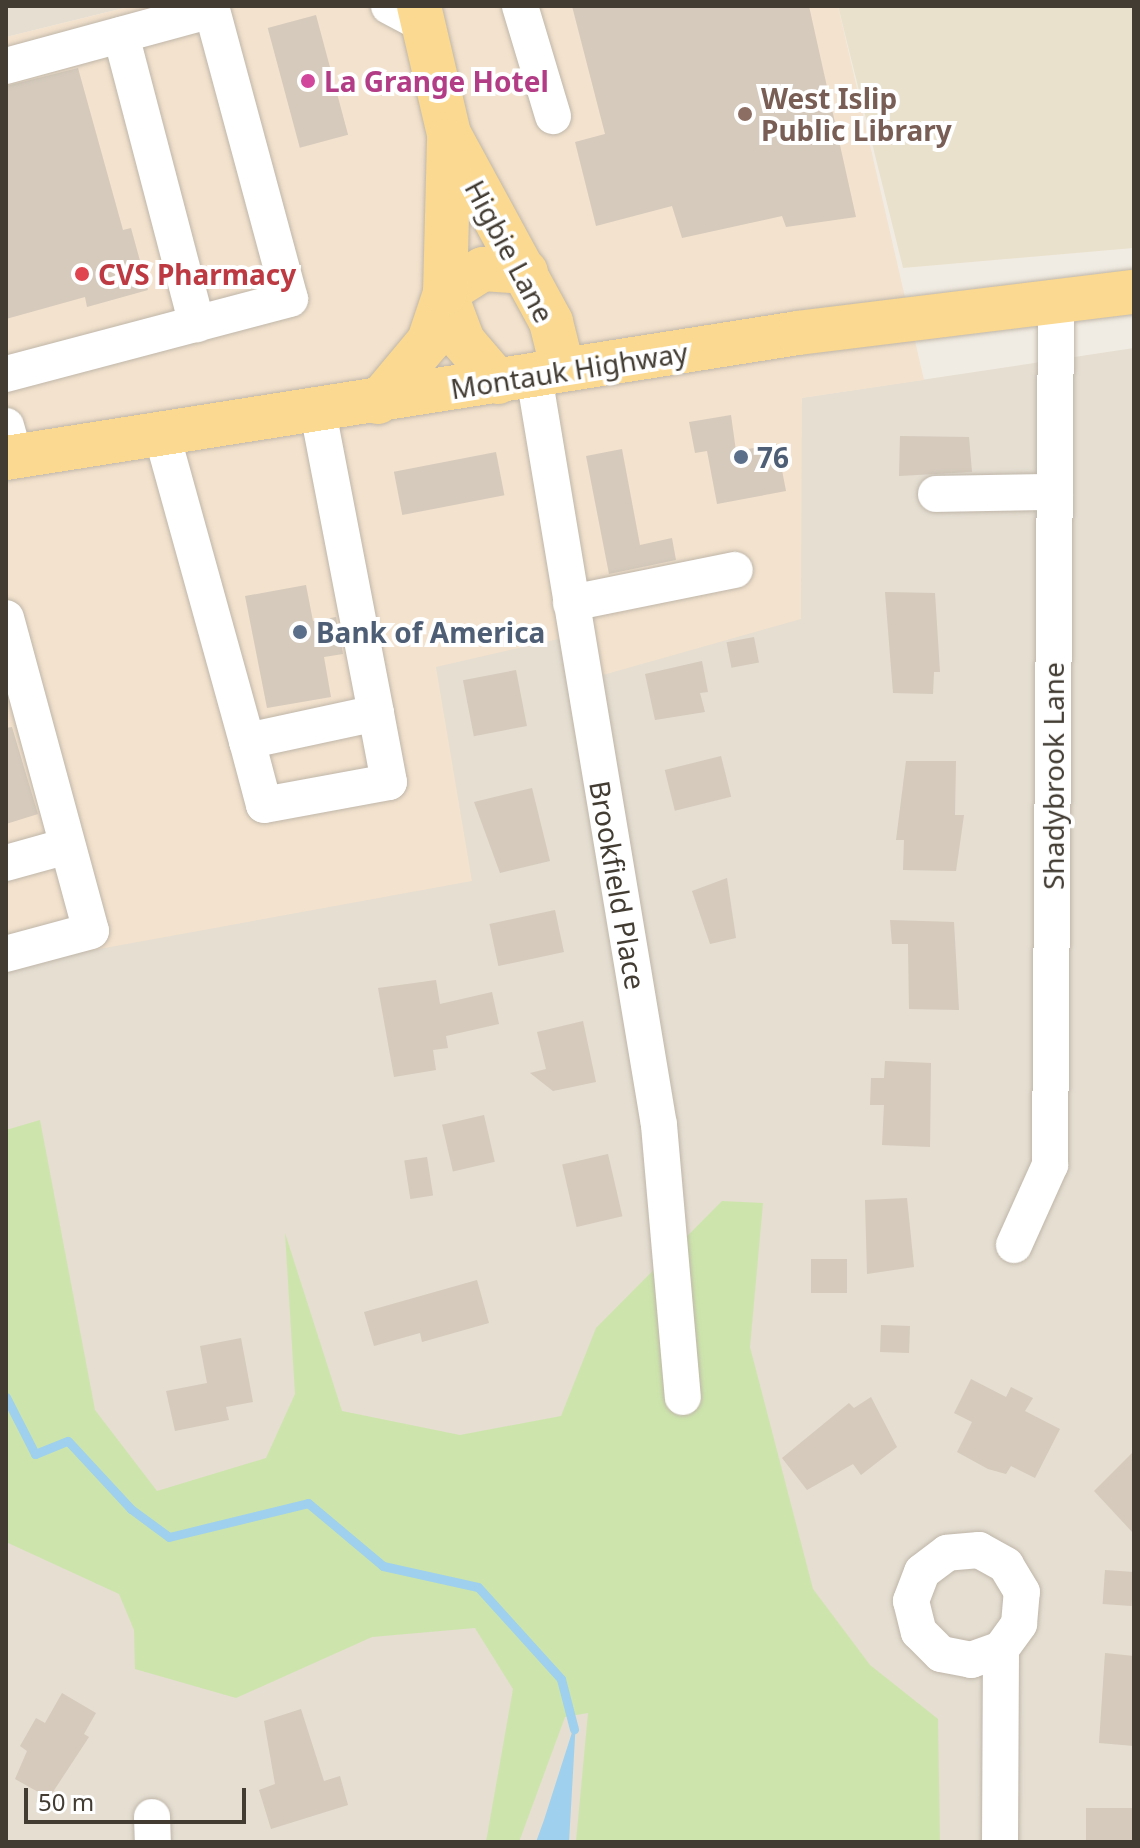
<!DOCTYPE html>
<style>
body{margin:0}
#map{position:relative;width:1140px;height:1848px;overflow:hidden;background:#f1ece3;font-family:"Noto Sans",sans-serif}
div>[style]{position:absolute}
.residential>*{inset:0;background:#e5ded1}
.commercial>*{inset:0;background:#f3e2cd}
.education>*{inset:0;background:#eae1cd}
.green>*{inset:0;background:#cde5ac}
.water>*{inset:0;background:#9fd0ed}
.stream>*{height:9px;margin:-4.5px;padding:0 4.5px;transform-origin:4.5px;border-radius:4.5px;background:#9fd0ed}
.building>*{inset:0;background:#d5cabc;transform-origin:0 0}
.roads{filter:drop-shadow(0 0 2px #bfb6a9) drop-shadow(0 0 2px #bfb6a9)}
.minor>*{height:36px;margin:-18px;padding:0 18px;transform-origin:18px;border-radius:18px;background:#fff}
.major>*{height:44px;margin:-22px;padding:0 22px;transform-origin:22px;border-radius:22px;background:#fbd991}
.dots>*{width:22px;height:22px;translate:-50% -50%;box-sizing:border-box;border:4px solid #fff;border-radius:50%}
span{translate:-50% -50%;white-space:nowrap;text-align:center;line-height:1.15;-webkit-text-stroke:8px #fff;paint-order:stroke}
.hotel-label{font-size:28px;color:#b23c85;font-weight:700}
.left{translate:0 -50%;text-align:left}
.education-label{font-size:28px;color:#785e54;font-weight:700}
.street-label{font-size:28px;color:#423c33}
.health-label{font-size:28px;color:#be3a42;font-weight:700}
.service-label{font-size:28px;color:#4e5e75;font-weight:700}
.frame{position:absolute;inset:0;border:8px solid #423c33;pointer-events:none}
.scale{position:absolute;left:24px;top:1788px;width:222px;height:36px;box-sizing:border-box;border:4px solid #423c33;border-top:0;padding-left:10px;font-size:24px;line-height:28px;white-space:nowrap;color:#423c33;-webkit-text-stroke:6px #fff;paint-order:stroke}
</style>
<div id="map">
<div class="residential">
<i style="clip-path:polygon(6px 6px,132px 6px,6px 37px)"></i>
<i style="clip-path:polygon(1134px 348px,1134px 1842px,6px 1842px,6px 966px,401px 458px)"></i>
</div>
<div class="commercial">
<i style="clip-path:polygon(132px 6px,838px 6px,924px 380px,802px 398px,801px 619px,596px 677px,589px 632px,436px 667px,472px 881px,6px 966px,6px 37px)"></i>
</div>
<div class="education">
<i style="clip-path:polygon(838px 6px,1134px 6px,1134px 248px,903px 268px)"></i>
</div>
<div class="green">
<i style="clip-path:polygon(40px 1120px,95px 1410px,157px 1491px,266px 1458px,295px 1394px,285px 1233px,342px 1411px,460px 1435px,561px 1416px,596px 1328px,722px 1201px,763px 1203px,750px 1347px,813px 1589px,870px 1665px,938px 1719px,940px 1842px,576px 1842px,588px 1713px,565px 1717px,519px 1842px,486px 1842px,513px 1689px,475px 1628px,372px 1637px,236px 1698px,135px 1669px,134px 1630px,119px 1594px,6px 1542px,6px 1130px)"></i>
</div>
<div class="water">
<i style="clip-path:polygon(576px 1720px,569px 1842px,536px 1842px,544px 1820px)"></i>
</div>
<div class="stream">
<i style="left:6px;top:1397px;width:64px;rotate:63deg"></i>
<i style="left:35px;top:1454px;width:35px;rotate:-22deg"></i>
<i style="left:68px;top:1441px;width:93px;rotate:47.2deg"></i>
<i style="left:131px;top:1509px;width:47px;rotate:36.4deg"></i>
<i style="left:169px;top:1537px;width:143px;rotate:-13.7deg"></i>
<i style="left:308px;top:1503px;width:98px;rotate:40deg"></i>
<i style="left:383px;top:1566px;width:97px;rotate:12.5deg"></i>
<i style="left:478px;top:1587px;width:124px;rotate:47.9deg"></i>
<i style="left:561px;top:1679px;width:52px;rotate:75.4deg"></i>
</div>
<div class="building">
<i style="clip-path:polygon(572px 6px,809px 6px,856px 217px,786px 227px,782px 216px,682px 238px,672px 206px,596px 226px,575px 142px,605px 134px)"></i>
<i style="left:316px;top:15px;width:124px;height:50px;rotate:75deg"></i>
<i style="clip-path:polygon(78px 68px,123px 230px,131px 228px,148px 290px,87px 307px,85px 297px,6px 319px,6px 86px)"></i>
<i style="clip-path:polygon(731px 415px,736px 451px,777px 444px,786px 491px,717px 504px,707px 451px,695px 453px,689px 422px)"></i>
<i style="clip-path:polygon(900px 436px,969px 437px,972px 472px,899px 476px)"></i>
<i style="clip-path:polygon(622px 449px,640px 545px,672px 538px,676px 560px,609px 574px,586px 456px)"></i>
<i style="left:496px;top:452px;width:44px;height:104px;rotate:79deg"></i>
<i style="clip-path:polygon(306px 585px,313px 621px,336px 617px,343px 654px,324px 657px,331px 697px,267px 708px,245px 596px)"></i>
<i style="clip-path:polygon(885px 592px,935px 593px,940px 672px,934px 672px,933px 694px,893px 693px)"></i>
<i style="left:754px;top:637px;width:26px;height:28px;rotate:79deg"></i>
<i style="clip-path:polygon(702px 661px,708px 692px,700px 693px,705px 712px,655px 720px,645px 674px)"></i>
<i style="left:516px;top:670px;width:57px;height:54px;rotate:79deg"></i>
<i style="clip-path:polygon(12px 727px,38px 814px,6px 824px,6px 728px)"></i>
<i style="left:721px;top:756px;width:42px;height:58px;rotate:76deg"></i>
<i style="clip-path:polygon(906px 761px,956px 761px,955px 815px,964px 815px,956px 871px,903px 870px,904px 840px,896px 840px)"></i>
<i style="clip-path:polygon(532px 788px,550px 861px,500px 873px,474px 802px)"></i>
<i style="clip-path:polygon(727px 878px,736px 938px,710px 944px,692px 891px)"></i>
<i style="left:555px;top:910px;width:43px;height:67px;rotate:78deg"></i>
<i style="clip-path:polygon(890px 920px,954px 922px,959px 1010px,909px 1009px,908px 944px,892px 944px)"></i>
<i style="clip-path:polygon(436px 980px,440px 1004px,492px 992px,499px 1024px,446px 1036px,448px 1048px,433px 1050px,436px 1070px,394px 1077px,378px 988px)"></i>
<i style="clip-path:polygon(583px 1021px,596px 1082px,553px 1091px,530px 1073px,546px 1069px,537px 1032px)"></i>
<i style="clip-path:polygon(885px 1061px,931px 1063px,930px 1147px,882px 1145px,884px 1105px,870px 1105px,871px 1078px,884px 1078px)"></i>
<i style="left:484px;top:1115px;width:48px;height:43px;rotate:77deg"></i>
<i style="left:608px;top:1154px;width:64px;height:47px;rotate:77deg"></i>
<i style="left:427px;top:1157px;width:39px;height:23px;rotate:81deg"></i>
<i style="clip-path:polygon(907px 1198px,914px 1267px,867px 1274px,865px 1200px)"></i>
<i style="left:847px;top:1259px;width:34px;height:36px;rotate:90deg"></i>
<i style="clip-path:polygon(477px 1280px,489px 1323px,422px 1342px,420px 1333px,374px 1346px,364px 1312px)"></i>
<i style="left:881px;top:1325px;width:29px;height:27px;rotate:2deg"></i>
<i style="clip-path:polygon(241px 1338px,253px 1402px,226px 1407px,229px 1420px,175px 1431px,166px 1391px,207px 1383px,200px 1346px)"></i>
<i style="clip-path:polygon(971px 1379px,1006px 1397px,1011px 1387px,1033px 1398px,1025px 1411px,1060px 1429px,1035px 1478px,1011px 1466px,1006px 1474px,988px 1469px,957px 1452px,972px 1422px,954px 1413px)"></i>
<i style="clip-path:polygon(871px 1397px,897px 1447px,861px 1475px,853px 1464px,807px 1490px,782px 1458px,849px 1403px,854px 1408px)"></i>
<i style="clip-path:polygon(1134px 1451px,1134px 1534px,1094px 1491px)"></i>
<i style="left:1105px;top:1570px;width:29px;height:34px;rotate:4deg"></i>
<i style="clip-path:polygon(1105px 1653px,1134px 1656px,1134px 1746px,1099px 1743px)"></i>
<i style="clip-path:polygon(62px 1693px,96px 1713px,84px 1734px,89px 1737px,49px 1798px,15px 1779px,27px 1751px,20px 1746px,36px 1718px,45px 1723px)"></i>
<i style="clip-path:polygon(301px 1709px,324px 1781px,340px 1776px,348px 1805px,271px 1829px,259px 1790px,275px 1784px,264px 1721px)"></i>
<i style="left:1086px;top:1808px;width:48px;height:34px"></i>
</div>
<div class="roads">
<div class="minor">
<i style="left:389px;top:6px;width:40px;rotate:28deg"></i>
<i style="left:520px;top:6px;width:115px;rotate:73.3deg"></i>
<i style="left:121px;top:35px;width:299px;rotate:75.3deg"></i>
<i style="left:6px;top:66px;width:213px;rotate:-15.2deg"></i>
<i style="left:212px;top:10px;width:299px;rotate:74.9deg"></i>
<i style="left:290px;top:299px;width:294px;rotate:165.2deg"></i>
<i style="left:534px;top:376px;width:759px;rotate:80.53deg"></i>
<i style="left:659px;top:1125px;width:273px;rotate:85deg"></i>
<i style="left:6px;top:426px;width:32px;rotate:74deg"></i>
<i style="left:162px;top:435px;width:318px;rotate:74.5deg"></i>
<i style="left:247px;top:741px;width:132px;rotate:-12.2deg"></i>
<i style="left:376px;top:713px;width:308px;rotate:-100.9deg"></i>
<i style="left:936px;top:494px;width:119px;rotate:-1deg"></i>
<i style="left:571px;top:603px;width:167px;rotate:-11.4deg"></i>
<i style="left:6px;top:618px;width:324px;rotate:74.8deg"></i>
<i style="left:91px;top:931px;width:88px;rotate:164.9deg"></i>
<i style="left:247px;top:741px;width:66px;rotate:75.1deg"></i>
<i style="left:264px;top:805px;width:127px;rotate:-10.4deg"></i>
<i style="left:389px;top:782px;width:70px;rotate:-100.7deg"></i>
<i style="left:6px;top:863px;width:63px;rotate:-15.6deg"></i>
<i style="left:1014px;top:1245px;width:88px;rotate:-65.8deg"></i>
<i style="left:1050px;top:1165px;width:866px;rotate:-89.6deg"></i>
<i style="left:152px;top:1817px;width:25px;rotate:88deg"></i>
<i style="left:1000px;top:1842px;width:193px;rotate:-89.7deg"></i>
<i style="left:1001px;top:1649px;width:31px;rotate:-54deg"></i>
<i style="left:1019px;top:1624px;width:32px;rotate:-85deg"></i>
<i style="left:1022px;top:1592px;width:31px;rotate:-121deg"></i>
<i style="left:1006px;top:1565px;width:31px;rotate:-151deg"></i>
<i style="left:979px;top:1550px;width:32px;rotate:175deg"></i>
<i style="left:947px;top:1553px;width:31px;rotate:143deg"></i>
<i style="left:922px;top:1572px;width:31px;rotate:111deg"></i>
<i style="left:911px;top:1601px;width:32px;rotate:76deg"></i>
<i style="left:919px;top:1632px;width:31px;rotate:45deg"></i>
<i style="left:941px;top:1654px;width:31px;rotate:11deg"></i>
<i style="left:971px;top:1660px;width:32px;rotate:-20deg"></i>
</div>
<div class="major">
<i style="left:419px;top:6px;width:131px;rotate:76.8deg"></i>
<i style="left:449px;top:134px;width:214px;rotate:61.5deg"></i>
<i style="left:551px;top:322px;width:49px;rotate:76deg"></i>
<i style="left:445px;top:293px;width:51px;rotate:69.4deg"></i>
<i style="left:463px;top:341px;width:54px;rotate:49.5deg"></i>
<i style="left:445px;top:293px;width:45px;rotate:-32.3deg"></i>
<i style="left:483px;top:269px;width:43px;rotate:4deg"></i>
<i style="left:378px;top:402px;width:80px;rotate:-50.1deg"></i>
<i style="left:429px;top:341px;width:51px;rotate:-71.6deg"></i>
<i style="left:445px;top:293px;width:152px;rotate:-88.5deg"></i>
<i style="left:6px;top:458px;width:802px;rotate:-8.97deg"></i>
<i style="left:798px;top:333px;width:338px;rotate:-7deg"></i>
</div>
</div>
<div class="dots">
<i style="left:308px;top:81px;background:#d1479c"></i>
<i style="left:745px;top:114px;background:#8d6e63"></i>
<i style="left:82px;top:274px;background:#e0444e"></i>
<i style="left:741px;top:457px;background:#5c6f8a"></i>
<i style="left:300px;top:632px;background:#5c6f8a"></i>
</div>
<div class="hotel-label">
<span class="left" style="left:324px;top:81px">La Grange Hotel</span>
</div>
<div class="education-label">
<span class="left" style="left:761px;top:114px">West Islip<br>Public Library</span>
</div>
<div class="street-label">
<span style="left:510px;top:251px;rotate:62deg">Higbie Lane</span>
<span style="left:569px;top:370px;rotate:-9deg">Montauk Highway</span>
<span style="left:1053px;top:776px;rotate:-90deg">Shadybrook Lane</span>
<span style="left:618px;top:885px;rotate:80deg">Brookfield Place</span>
</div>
<div class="health-label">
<span class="left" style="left:98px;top:274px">CVS Pharmacy</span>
</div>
<div class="service-label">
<span class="left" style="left:757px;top:457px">76</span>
<span class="left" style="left:316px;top:632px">Bank of America</span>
</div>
<div class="frame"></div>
<div class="scale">50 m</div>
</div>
